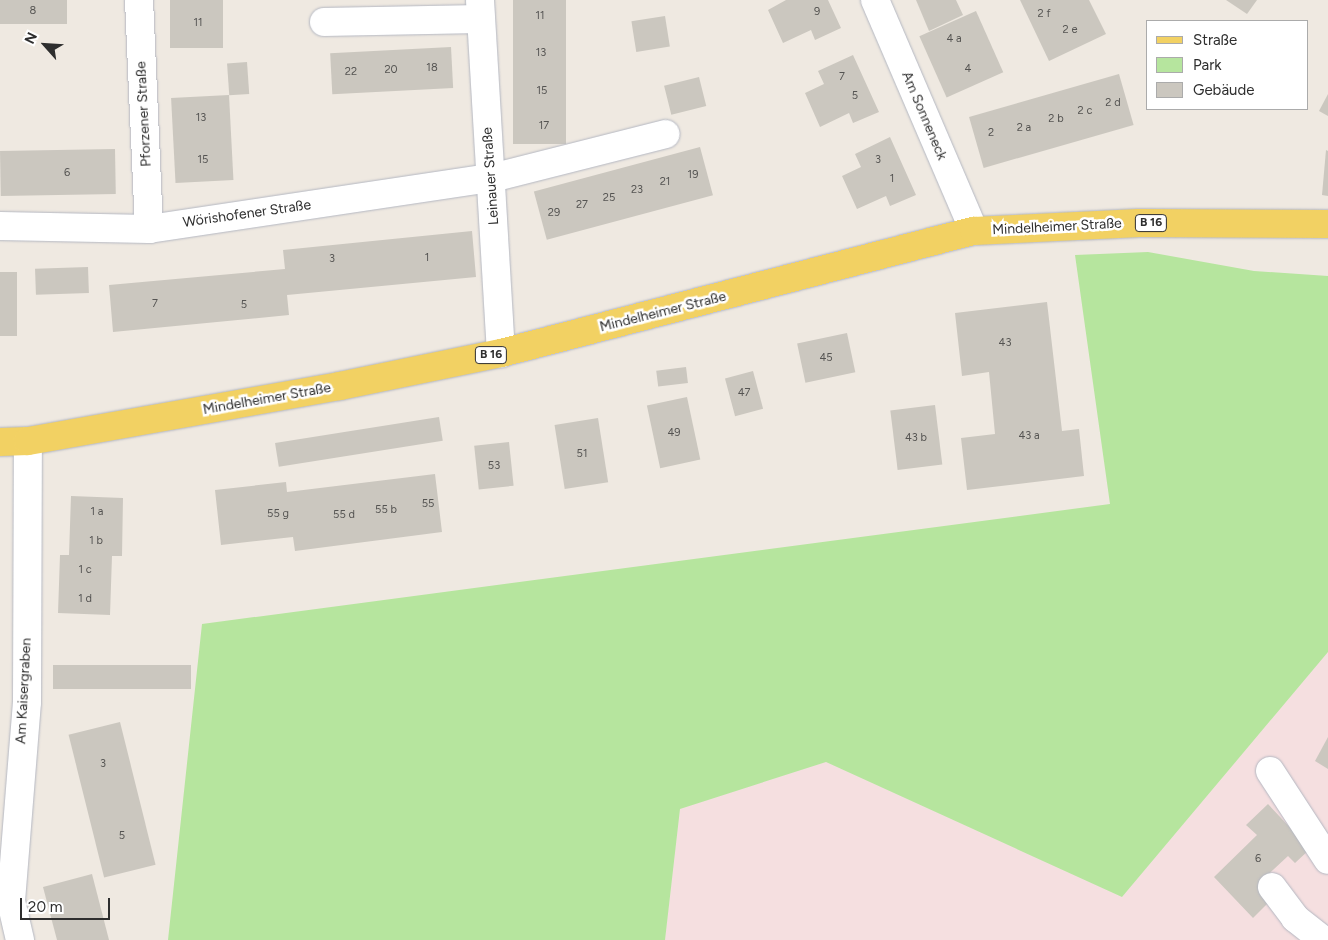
<!DOCTYPE html>
<meta charset="utf-8">
<style>
body{margin:0}
#map{position:relative;width:1328px;height:940px;overflow:hidden;background:#efe9e1;font-family:Figtree,sans-serif}
div>[style]{position:absolute}
.medical>*{inset:0;background:#f5dfe0}
.green>*{inset:0;background:#b6e59e}
.building>*{inset:0;background:#cbc7bf;transform-origin:0 0}
.roads{filter:drop-shadow(0 0 1px #b4b7c1) drop-shadow(0 0 1px #b4b7c1)}
.minor>*{height:28px;margin:-14px;padding:0 14px;transform-origin:14px;border-radius:14px;background:#fff}
.major>*{height:28px;margin:-14px;padding:0 14px;transform-origin:14px;border-radius:14px;background:#f2d163}
span{translate:-50% -50%;white-space:nowrap;text-align:center;line-height:1.15;-webkit-text-stroke:5px #fff;paint-order:stroke}
.number-label{font-size:11px;color:#555452}
.number-label span{-webkit-text-stroke-width:0}
.shield-label span{padding:1px 4px;background:#fff;border:1px solid;border-radius:4px;-webkit-text-stroke-width:0}
.shield-label{font-size:12px;color:#2e2e2e;font-weight:700}
.street-label{font-size:14px;color:#2e2e2e}
.legend{position:absolute;left:1146px;top:20px;width:162px;height:90px;box-sizing:border-box;background:#fff;border:1px solid #ababab;margin:0;padding:6px 9px;list-style:none;font-size:15px;color:#2e2e2e}
.legend li{display:flex;align-items:center;gap:10px;height:25px}
.legend b{width:25px;border:1px solid #ababab}
.north{position:absolute;left:20px;top:20px;width:50px;height:50px;-webkit-text-stroke:4px #fff;paint-order:stroke;rotate:296deg;font-size:14px;font-weight:700;line-height:20px;text-align:center;color:#2e2e2e}
.north::after{content:'';display:block;margin:auto;width:18px;height:22px;background:#2e2e2e;clip-path:polygon(50% 0,100% 100%,50% 72%,0 100%)}
.scale{position:absolute;left:20px;top:898px;width:90px;height:22px;box-sizing:border-box;border:2px solid #2e2e2e;border-top:0;padding-left:6px;font-size:15px;line-height:18px;white-space:nowrap;color:#2e2e2e;-webkit-text-stroke:4px #fff;paint-order:stroke}
</style>
<div id="map">
<div class="medical">
<i style="clip-path:polygon(1328px 652px,1328px 940px,665px 940px,680px 809px,826px 762px,1122px 897px)"></i>
</div>
<div class="green">
<i style="clip-path:polygon(1148px 252px,1254px 271px,1328px 276px,1328px 652px,1122px 897px,826px 762px,680px 809px,665px 940px,168px 940px,202px 624px,1110px 504px,1075px 255px)"></i>
</div>
<div class="building">
<i style="left:0;top:0;width:67px;height:24px"></i>
<i style="left:170px;top:0;width:53px;height:48px"></i>
<i style="left:513px;top:0;width:53px;height:144px"></i>
<i style="clip-path:polygon(828px 0,841px 28px,815px 40px,811px 30px,783px 43px,768px 10px,786px 0)"></i>
<i style="clip-path:polygon(916px 0,956px 0,963px 15px,929px 31px)"></i>
<i style="clip-path:polygon(1020px 0,1089px 0,1106px 34px,1049px 61px)"></i>
<i style="clip-path:polygon(1226px 0,1257px 0,1247px 14px)"></i>
<i style="left:976px;top:11px;width:67px;height:62px;rotate:66deg"></i>
<i style="left:665px;top:16px;width:31px;height:34px;rotate:81deg"></i>
<i style="left:451px;top:47px;width:41px;height:121px;rotate:87deg"></i>
<i style="clip-path:polygon(853px 55px,879px 112px,853px 123px,849px 113px,820px 127px,805px 93px,824px 84px,818px 71px)"></i>
<i style="left:247px;top:62px;width:32px;height:20px;rotate:86deg"></i>
<i style="left:1119px;top:74px;width:53px;height:156px;rotate:74deg"></i>
<i style="left:699px;top:77px;width:30px;height:36px;rotate:76deg"></i>
<i style="clip-path:polygon(1328px 94px,1328px 116px,1319px 111px)"></i>
<i style="left:229px;top:95px;width:85px;height:58px;rotate:87deg"></i>
<i style="clip-path:polygon(890px 137px,916px 195px,890px 206px,886px 196px,857px 209px,842px 176px,861px 167px,855px 154px)"></i>
<i style="left:700px;top:147px;width:50px;height:172px;rotate:75deg"></i>
<i style="left:115px;top:149px;width:45px;height:115px;rotate:89deg"></i>
<i style="clip-path:polygon(1326px 150px,1328px 151px,1328px 196px,1322px 195px)"></i>
<i style="clip-path:polygon(472px 231px,476px 277px,287px 295px,289px 315px,113px 332px,109px 285px,285px 269px,283px 250px)"></i>
<i style="left:88px;top:267px;width:26px;height:53px;rotate:88deg"></i>
<i style="left:0;top:272px;width:17px;height:64px"></i>
<i style="clip-path:polygon(1047px 302px,1062px 431px,1079px 429px,1084px 476px,967px 490px,961px 438px,995px 434px,989px 372px,962px 376px,955px 313px)"></i>
<i style="left:847px;top:333px;width:40px;height:51px;rotate:78deg"></i>
<i style="left:686px;top:367px;width:16px;height:30px;rotate:83deg"></i>
<i style="left:753px;top:371px;width:39px;height:29px;rotate:75deg"></i>
<i style="left:687px;top:397px;width:64px;height:41px;rotate:78deg"></i>
<i style="left:935px;top:405px;width:60px;height:45px;rotate:83deg"></i>
<i style="left:439px;top:417px;width:24px;height:166px;rotate:81deg"></i>
<i style="left:598px;top:418px;width:65px;height:44px;rotate:81deg"></i>
<i style="left:509px;top:442px;width:44px;height:35px;rotate:84deg"></i>
<i style="clip-path:polygon(435px 474px,442px 532px,295px 551px,293px 537px,221px 545px,215px 490px,286px 482px,287px 492px)"></i>
<i style="clip-path:polygon(71px 496px,123px 498px,122px 556px,112px 556px,110px 615px,58px 613px,60px 555px,69px 555px)"></i>
<i style="left:53px;top:665px;width:138px;height:24px"></i>
<i style="left:120px;top:722px;width:147px;height:53px;rotate:76deg"></i>
<i style="clip-path:polygon(1328px 737px,1328px 769px,1315px 761px)"></i>
<i style="clip-path:polygon(1268px 804px,1310px 849px,1295px 863px,1288px 856px,1258px 884px,1272px 899px,1253px 918px,1214px 877px,1257px 835px,1246px 825px)"></i>
<i style="clip-path:polygon(92px 874px,109px 940px,57px 940px,43px 887px)"></i>
</div>
<div class="roads">
<div class="minor">
<i style="left:139px;top:0;width:229px;rotate:87.5deg"></i>
<i style="left:480px;top:0;width:354px;rotate:86.6deg"></i>
<i style="left:875px;top:0;width:251px;rotate:66.8deg"></i>
<i style="left:324px;top:22px;width:156px;rotate:-1.1deg"></i>
<i style="left:0;top:226px;width:149px;rotate:1.2deg"></i>
<i style="left:149px;top:229px;width:347px;rotate:-8.5deg"></i>
<i style="left:492px;top:178px;width:179px;rotate:-14.2deg"></i>
<i style="left:1270px;top:771px;width:106px;rotate:56.9deg"></i>
<i style="left:1272px;top:887px;width:39px;rotate:53deg"></i>
<i style="left:1295px;top:918px;width:36px;rotate:38deg"></i>
<i style="left:20px;top:940px;width:40px;rotate:-103deg"></i>
<i style="left:11px;top:901px;width:200px;rotate:-85.4deg"></i>
<i style="left:27px;top:702px;width:261px;rotate:-89.8deg"></i>
</div>
<div class="major">
<i style="left:0;top:442px;width:28px;rotate:-2deg"></i>
<i style="left:28px;top:441px;width:317px;rotate:-10deg"></i>
<i style="left:340px;top:386px;width:164px;rotate:-11.6deg"></i>
<i style="left:501px;top:353px;width:488px;rotate:-14.5deg"></i>
<i style="left:974px;top:231px;width:165px;rotate:-2.8deg"></i>
<i style="left:1139px;top:223px;width:189px;rotate:0.3deg"></i>
</div>
</div>
<div class="number-label">
<span style="left:33px;top:11px">8</span>
<span style="left:817px;top:12px">9</span>
<span style="left:1044px;top:14px">2 f</span>
<span style="left:540px;top:16px">11</span>
<span style="left:198px;top:23px">11</span>
<span style="left:1070px;top:30px">2 e</span>
<span style="left:954px;top:39px">4 a</span>
<span style="left:541px;top:53px">13</span>
<span style="left:432px;top:68px">18</span>
<span style="left:968px;top:69px">4</span>
<span style="left:391px;top:70px">20</span>
<span style="left:351px;top:72px">22</span>
<span style="left:842px;top:77px">7</span>
<span style="left:542px;top:91px">15</span>
<span style="left:855px;top:96px">5</span>
<span style="left:1113px;top:103px">2 d</span>
<span style="left:1085px;top:111px">2 c</span>
<span style="left:201px;top:118px">13</span>
<span style="left:1056px;top:119px">2 b</span>
<span style="left:544px;top:126px">17</span>
<span style="left:1024px;top:128px">2 a</span>
<span style="left:991px;top:133px">2</span>
<span style="left:203px;top:160px">15</span>
<span style="left:878px;top:160px">3</span>
<span style="left:67px;top:173px">6</span>
<span style="left:693px;top:175px">19</span>
<span style="left:892px;top:179px">1</span>
<span style="left:665px;top:182px">21</span>
<span style="left:637px;top:190px">23</span>
<span style="left:609px;top:198px">25</span>
<span style="left:582px;top:205px">27</span>
<span style="left:554px;top:213px">29</span>
<span style="left:427px;top:258px">1</span>
<span style="left:332px;top:259px">3</span>
<span style="left:155px;top:304px">7</span>
<span style="left:244px;top:305px">5</span>
<span style="left:1005px;top:343px">43</span>
<span style="left:826px;top:358px">45</span>
<span style="left:744px;top:393px">47</span>
<span style="left:674px;top:433px">49</span>
<span style="left:1029px;top:436px">43 a</span>
<span style="left:916px;top:438px">43 b</span>
<span style="left:582px;top:454px">51</span>
<span style="left:494px;top:466px">53</span>
<span style="left:428px;top:504px">55</span>
<span style="left:386px;top:510px">55 b</span>
<span style="left:97px;top:512px">1 a</span>
<span style="left:278px;top:514px">55 g</span>
<span style="left:344px;top:515px">55 d</span>
<span style="left:96px;top:541px">1 b</span>
<span style="left:85px;top:570px">1 c</span>
<span style="left:85px;top:599px">1 d</span>
<span style="left:103px;top:764px">3</span>
<span style="left:122px;top:836px">5</span>
<span style="left:1258px;top:859px">6</span>
</div>
<div class="shield-label">
<span style="left:1151px;top:223px">B 16</span>
<span style="left:491px;top:355px">B 16</span>
</div>
<div class="street-label">
<span style="left:144px;top:114px;rotate:-93deg">Pforzener Straße</span>
<span style="left:924px;top:116px;rotate:67deg">Am Sonneneck</span>
<span style="left:491px;top:176px;rotate:-94deg">Leinauer Straße</span>
<span style="left:247px;top:214px;rotate:-8deg">Wörishofener Straße</span>
<span style="left:1057px;top:227px;rotate:-3deg">Mindelheimer Straße</span>
<span style="left:663px;top:312px;rotate:-14deg">Mindelheimer Straße</span>
<span style="left:267px;top:399px;rotate:-10deg">Mindelheimer Straße</span>
<span style="left:24px;top:691px;rotate:-87deg">Am Kaisergraben</span>
</div>
<ul class="legend">
<li><b style="height:6px;background:#f2d163"></b>Straße</li>
<li><b style="height:14px;background:#b6e59e"></b>Park</li>
<li><b style="height:14px;background:#cbc7bf"></b>Gebäude</li>
</ul>
<div class="north">N</div>
<div class="scale">20 m</div>
</div>
